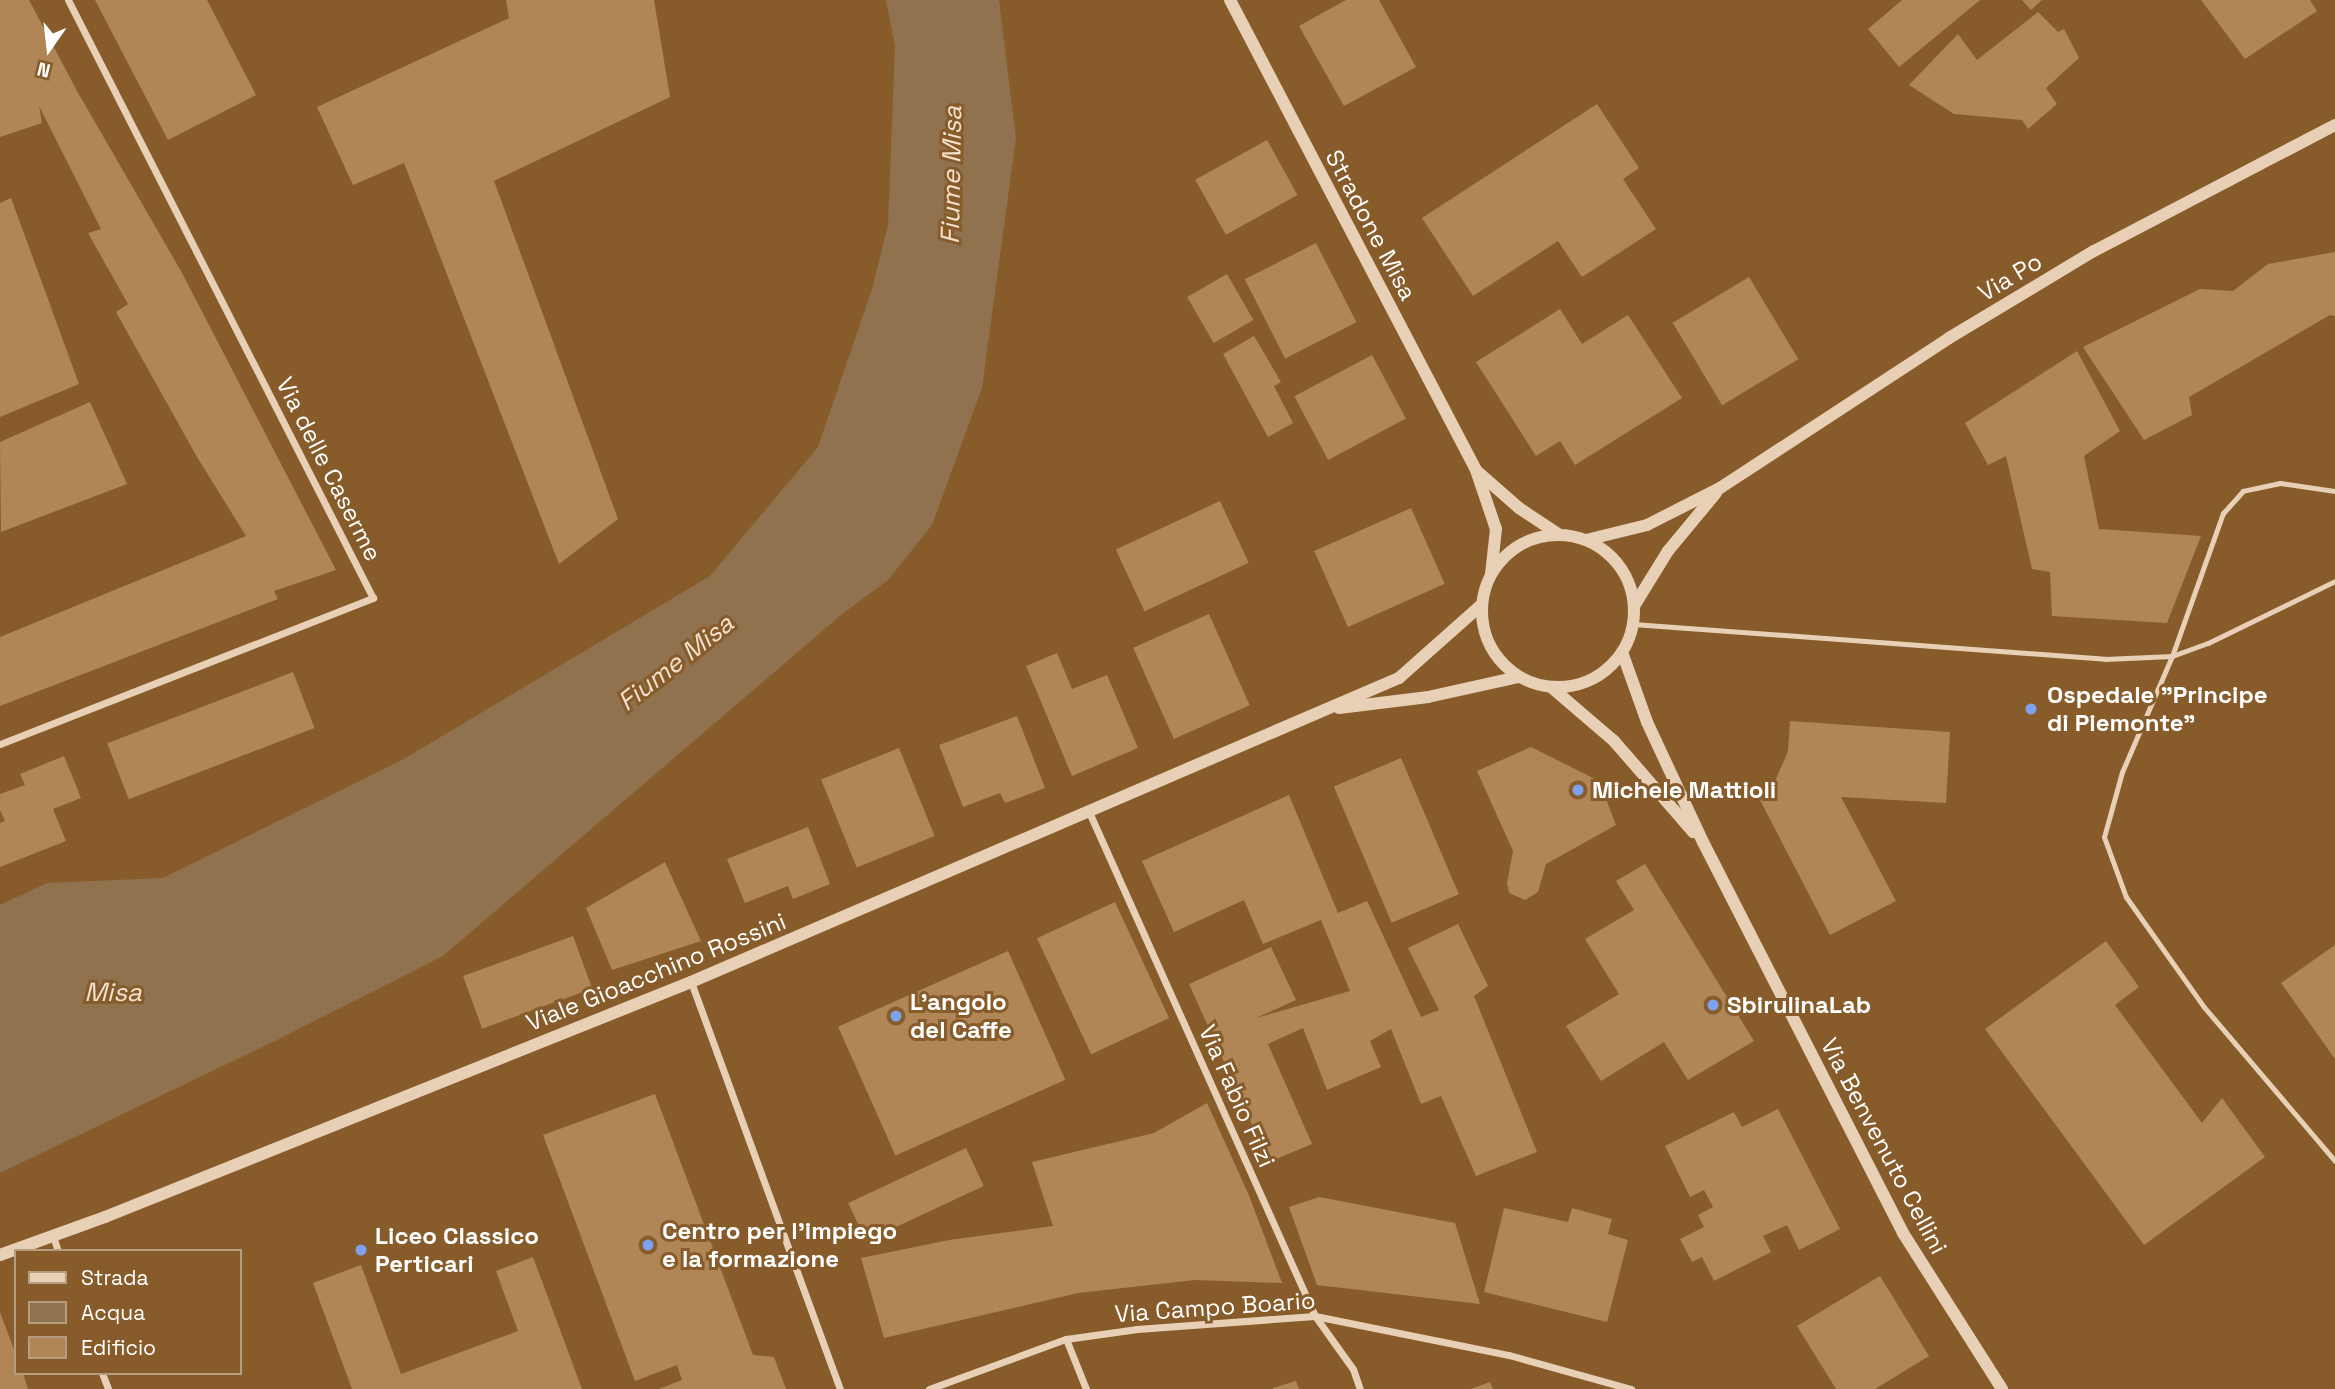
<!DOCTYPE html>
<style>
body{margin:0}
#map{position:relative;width:2335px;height:1389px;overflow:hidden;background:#875c2a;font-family:"Space Grotesk",sans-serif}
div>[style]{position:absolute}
.water>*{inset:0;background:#90724f}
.building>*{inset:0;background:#b08656;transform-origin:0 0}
.service>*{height:5px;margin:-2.5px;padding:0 2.5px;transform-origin:2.5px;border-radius:2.5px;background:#e8d0b6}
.minor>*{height:7px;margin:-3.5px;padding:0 3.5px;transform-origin:3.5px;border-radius:3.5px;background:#e8d0b6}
.tertiary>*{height:12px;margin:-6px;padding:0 6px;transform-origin:6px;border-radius:6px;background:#e8d0b6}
.tertiary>.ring{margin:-6px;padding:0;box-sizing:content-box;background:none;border:12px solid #e8d0b6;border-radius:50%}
.dots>*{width:19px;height:19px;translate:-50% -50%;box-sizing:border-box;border:4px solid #875c2a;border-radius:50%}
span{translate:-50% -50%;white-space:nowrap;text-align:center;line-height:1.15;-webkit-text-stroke:6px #875c2a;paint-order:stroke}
.street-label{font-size:24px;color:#fff}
.poi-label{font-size:24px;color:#fff;font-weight:700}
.left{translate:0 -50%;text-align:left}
.water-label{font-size:26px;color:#f2e1ce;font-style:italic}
.legend{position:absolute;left:14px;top:1249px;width:228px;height:126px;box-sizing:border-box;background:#875c2a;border:2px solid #b79d7f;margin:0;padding:9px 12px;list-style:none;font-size:21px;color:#fff}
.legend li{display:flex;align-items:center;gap:14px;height:35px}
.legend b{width:35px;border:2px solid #b79d7f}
.north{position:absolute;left:14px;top:14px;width:70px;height:70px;-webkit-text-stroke:5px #875c2a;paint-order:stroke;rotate:194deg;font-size:19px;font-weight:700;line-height:28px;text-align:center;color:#fff}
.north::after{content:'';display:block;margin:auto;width:24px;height:32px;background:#fff;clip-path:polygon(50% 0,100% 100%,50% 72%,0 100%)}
</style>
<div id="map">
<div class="water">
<i style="clip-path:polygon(886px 0,999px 0,1016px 138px,982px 388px,932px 525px,888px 580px,841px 615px,443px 956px,277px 1040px,0 1173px,0 905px,47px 883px,163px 878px,402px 760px,710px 576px,818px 447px,872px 289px,888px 225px,895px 46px)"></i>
</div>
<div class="building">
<i style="clip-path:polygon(0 0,29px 0,77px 91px,181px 271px,336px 570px,274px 591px,278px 599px,0 706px,0 637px,246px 536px,197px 457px,116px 312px,128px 304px,88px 233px,101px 229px,39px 106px,42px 123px,0 137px)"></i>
<i style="clip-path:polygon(95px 0,207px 0,256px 95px,168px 140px)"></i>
<i style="clip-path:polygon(506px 0,654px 0,670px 97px,494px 181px,618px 519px,559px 564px,404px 163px,353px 185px,317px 107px,509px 18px)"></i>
<i style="clip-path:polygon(1346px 0,1379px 0,1416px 67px,1344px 106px,1299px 26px)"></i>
<i style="clip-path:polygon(1902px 0,1980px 0,1899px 67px,1868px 29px)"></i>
<i style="clip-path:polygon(2022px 0,2042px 0,2031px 10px)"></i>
<i style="clip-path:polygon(2201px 0,2310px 0,2317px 11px,2245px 59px)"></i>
<i style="clip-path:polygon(2038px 12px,2058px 32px,2064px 29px,2079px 58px,2046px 88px,2057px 104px,2028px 129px,2022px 120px,1954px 114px,1909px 85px,1958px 34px,1977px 60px)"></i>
<i style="clip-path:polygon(1597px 104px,1639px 168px,1623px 179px,1656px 229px,1582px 277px,1558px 241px,1473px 296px,1422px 218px)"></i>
<i style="left:1267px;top:140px;width:63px;height:82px;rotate:61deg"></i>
<i style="clip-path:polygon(11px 198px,79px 384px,0 417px,0 203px)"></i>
<i style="left:1316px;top:243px;width:89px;height:80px;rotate:63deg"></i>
<i style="clip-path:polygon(2335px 252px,2335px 316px,2330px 315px,2189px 397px,2192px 415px,2144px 440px,2083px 347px,2200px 289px,2233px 291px,2268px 264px)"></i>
<i style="left:1227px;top:274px;width:53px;height:46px;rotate:60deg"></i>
<i style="left:1749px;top:277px;width:96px;height:89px;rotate:59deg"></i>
<i style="clip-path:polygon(1560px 309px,1582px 344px,1628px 315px,1682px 398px,1575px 465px,1560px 441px,1536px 456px,1476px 362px)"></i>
<i style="clip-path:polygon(1254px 336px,1281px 382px,1274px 386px,1293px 423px,1268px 437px,1223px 354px)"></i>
<i style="clip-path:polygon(2077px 351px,2120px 431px,2084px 456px,2099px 529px,2201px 536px,2167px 623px,2052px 616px,2050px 572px,2032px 569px,2006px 456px,1988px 465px,1965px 423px)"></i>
<i style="left:1372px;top:355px;width:72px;height:88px;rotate:62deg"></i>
<i style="clip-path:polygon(90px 402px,127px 484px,1px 532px,0 442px)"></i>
<i style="left:1220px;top:501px;width:68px;height:115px;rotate:65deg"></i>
<i style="left:1411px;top:508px;width:83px;height:106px;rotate:66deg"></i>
<i style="left:1209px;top:614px;width:100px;height:83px;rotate:66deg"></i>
<i style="clip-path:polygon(1057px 653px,1072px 689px,1107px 675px,1138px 748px,1072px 776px,1026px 666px)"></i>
<i style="left:293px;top:672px;width:60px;height:199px;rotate:69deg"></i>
<i style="clip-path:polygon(1017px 716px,1045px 788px,1005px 803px,1000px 793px,963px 807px,939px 745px)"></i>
<i style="clip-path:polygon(1790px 721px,1950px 732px,1946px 803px,1841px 797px,1896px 901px,1830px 935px,1760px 800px,1774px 784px,1788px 751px)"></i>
<i style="clip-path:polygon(1531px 747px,1599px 781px,1616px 825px,1546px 864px,1538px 892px,1525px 900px,1509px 893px,1507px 883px,1513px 851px,1477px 771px)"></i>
<i style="left:899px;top:748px;width:95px;height:84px;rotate:68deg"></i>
<i style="clip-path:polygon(64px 756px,81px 798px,53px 809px,66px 841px,0 867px,0 823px,5px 821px,0 810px,0 794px,25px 785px,20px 774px)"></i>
<i style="left:1401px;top:758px;width:148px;height:73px;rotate:67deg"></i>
<i style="clip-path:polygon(1289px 795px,1338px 913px,1367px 901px,1421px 1017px,1439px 1010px,1408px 948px,1458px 924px,1488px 986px,1474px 996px,1537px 1152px,1476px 1176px,1441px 1096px,1421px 1104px,1391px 1029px,1370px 1041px,1381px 1067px,1327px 1090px,1303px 1028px,1268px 1044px,1312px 1144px,1269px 1162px,1189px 984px,1271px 947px,1296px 1000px,1256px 1018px,1350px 991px,1321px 920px,1263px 944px,1244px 900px,1174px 932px,1142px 861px)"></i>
<i style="clip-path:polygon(808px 827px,830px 884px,793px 899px,788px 886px,745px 903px,727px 859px)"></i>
<i style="clip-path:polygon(665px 862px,701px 941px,612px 970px,586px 908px)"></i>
<i style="clip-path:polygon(1645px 864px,1754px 1041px,1688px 1080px,1664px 1042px,1601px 1081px,1566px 1026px,1619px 994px,1585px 939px,1634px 910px,1616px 881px)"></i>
<i style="left:1115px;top:902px;width:128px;height:86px;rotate:65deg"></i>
<i style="left:573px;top:936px;width:56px;height:117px;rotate:70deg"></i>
<i style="clip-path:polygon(2106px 941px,2139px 987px,2115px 1005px,2202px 1123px,2222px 1098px,2265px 1157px,2144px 1245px,1985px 1029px)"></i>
<i style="clip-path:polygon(2335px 945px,2335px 1059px,2281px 983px)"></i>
<i style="left:1008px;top:951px;width:141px;height:186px;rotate:66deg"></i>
<i style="clip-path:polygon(655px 1094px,753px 1355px,774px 1357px,786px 1389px,659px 1389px,682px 1380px,677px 1365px,635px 1381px,543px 1135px)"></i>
<i style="clip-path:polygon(1207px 1103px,1248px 1193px,1282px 1283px,1195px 1280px,1078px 1293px,884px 1338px,861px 1258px,949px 1240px,1053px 1226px,1032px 1162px,1154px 1133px)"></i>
<i style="clip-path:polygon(1778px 1109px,1840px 1229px,1799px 1250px,1787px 1225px,1763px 1236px,1771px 1252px,1714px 1281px,1702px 1257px,1692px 1262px,1680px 1239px,1704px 1227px,1698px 1215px,1713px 1207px,1704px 1190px,1690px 1197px,1665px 1146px,1734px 1112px,1742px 1127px)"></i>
<i style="left:966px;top:1148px;width:42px;height:130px;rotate:65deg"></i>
<i style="clip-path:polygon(1319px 1197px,1455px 1223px,1480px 1304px,1317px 1285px,1289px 1207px)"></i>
<i style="clip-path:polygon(1504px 1208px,1568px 1222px,1572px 1208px,1612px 1219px,1608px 1234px,1628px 1240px,1607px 1322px,1484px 1292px)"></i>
<i style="clip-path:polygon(533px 1257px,582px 1389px,352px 1389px,313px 1283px,361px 1265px,401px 1374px,518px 1331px,496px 1271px)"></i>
<i style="clip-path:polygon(1880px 1276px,1929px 1356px,1875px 1389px,1836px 1389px,1797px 1326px)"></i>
<i style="clip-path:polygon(0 1312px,16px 1355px,16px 1373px,23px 1373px,28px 1389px,0 1389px)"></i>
<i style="clip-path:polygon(1296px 1381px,1299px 1389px,1273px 1389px,1273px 1388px)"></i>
<i style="clip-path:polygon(1490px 1382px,1493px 1389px,1471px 1389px)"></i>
</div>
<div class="service">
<i style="left:2335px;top:491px;width:56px;rotate:-171.7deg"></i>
<i style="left:2280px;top:483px;width:38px;rotate:168deg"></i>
<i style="left:2243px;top:491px;width:30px;rotate:132deg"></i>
<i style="left:2223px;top:513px;width:152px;rotate:109.6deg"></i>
<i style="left:2172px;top:656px;width:126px;rotate:113.3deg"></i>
<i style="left:2122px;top:772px;width:67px;rotate:105.5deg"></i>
<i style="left:2104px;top:837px;width:64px;rotate:69.9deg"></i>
<i style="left:2126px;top:897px;width:135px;rotate:54.7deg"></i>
<i style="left:2204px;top:1007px;width:202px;rotate:49.6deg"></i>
<i style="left:1633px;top:624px;width:473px;rotate:4.2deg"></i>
<i style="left:2105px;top:659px;width:67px;rotate:-2.6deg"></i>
<i style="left:2172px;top:656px;width:38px;rotate:-20deg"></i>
<i style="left:2208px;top:643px;width:141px;rotate:-26deg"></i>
</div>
<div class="minor">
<i style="left:0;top:744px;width:401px;rotate:-21.4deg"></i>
<i style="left:373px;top:598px;width:671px;rotate:-117.02deg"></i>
<i style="left:1089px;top:812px;width:552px;rotate:65.85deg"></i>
<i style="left:1315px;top:1316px;width:65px;rotate:54.4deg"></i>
<i style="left:1353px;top:1369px;width:21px;rotate:71deg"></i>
<i style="left:691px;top:982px;width:433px;rotate:69.9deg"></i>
<i style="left:53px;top:1236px;width:16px;rotate:72deg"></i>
<i style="left:1066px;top:1339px;width:54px;rotate:68.2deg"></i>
<i style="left:102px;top:1373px;width:17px;rotate:69deg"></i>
<i style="left:929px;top:1389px;width:146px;rotate:-20.1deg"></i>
<i style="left:1066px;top:1339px;width:72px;rotate:-8deg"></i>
<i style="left:1137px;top:1329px;width:178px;rotate:-4.2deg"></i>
<i style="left:1315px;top:1316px;width:198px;rotate:11.4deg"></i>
<i style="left:1509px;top:1355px;width:127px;rotate:15.6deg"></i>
</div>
<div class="tertiary">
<i style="left:1230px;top:0;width:530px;rotate:62.37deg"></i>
<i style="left:1476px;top:470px;width:62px;rotate:71.3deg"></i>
<i style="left:1496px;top:529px;width:45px;rotate:96.3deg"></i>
<i style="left:1478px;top:472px;width:55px;rotate:41.3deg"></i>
<i style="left:1519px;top:508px;width:47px;rotate:33.7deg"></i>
<i class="ring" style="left:1482px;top:535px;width:140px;height:140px"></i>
<i style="left:1586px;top:540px;width:63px;rotate:-13.8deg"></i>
<i style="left:1647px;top:525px;width:82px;rotate:-26.9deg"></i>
<i style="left:1720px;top:488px;width:274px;rotate:-33.2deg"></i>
<i style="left:1949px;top:338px;width:169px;rotate:-31deg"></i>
<i style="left:2094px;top:251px;width:272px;rotate:-27.6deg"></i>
<i style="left:1634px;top:606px;width:65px;rotate:-58.3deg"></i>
<i style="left:1668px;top:551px;width:75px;rotate:-50.4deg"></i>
<i style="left:1622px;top:652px;width:74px;rotate:70.3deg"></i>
<i style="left:1647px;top:722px;width:132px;rotate:65deg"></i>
<i style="left:1703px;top:842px;width:439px;rotate:62.9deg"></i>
<i style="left:1903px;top:1233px;width:185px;rotate:57.6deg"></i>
<i style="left:1551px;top:687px;width:83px;rotate:40.6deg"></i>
<i style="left:1614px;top:741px;width:121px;rotate:49deg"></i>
<i style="left:1339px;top:708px;width:90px;rotate:-7deg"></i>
<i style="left:1428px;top:697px;width:92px;rotate:-12.5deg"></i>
<i style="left:0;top:1255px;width:112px;rotate:-19.9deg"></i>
<i style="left:105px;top:1217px;width:631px;rotate:-21.85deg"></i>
<i style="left:691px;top:982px;width:771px;rotate:-23.24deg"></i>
<i style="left:1399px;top:678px;width:108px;rotate:-41.6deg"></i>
</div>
<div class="dots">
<i style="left:2031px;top:709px;background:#7da1ef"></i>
<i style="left:1578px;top:790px;background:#7da1ef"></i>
<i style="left:1713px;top:1005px;background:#7da1ef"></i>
<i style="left:896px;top:1016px;background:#7da1ef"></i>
<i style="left:648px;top:1245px;background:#7da1ef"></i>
<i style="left:361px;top:1250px;background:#7da1ef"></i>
</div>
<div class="street-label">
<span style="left:1371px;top:225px;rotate:62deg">Stradone Misa</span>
<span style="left:2010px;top:277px;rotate:-31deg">Via Po</span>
<span style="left:329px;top:469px;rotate:63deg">Via delle Caserme</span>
<span style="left:656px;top:972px;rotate:-22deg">Viale Gioacchino Rossini</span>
<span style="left:1237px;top:1096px;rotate:66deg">Via Fabio Filzi</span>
<span style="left:1884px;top:1146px;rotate:62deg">Via Benvenuto Cellini</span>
<span style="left:1215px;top:1307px;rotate:-4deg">Via Campo Boario</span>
</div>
<div class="poi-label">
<span class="left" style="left:2047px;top:709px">Ospedale "Principe<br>di Piemonte"</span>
<span class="left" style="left:1592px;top:790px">Michele Mattioli</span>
<span class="left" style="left:910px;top:1016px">L'angolo<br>del Caffe</span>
<span class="left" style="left:1727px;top:1005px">SbirulinaLab</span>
<span class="left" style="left:662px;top:1245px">Centro per l'impiego<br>e la formazione</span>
<span class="left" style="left:375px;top:1250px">Liceo Classico<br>Perticari</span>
</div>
<div class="water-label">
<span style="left:952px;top:175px;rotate:-89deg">Fiume Misa</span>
<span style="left:676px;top:663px;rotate:-38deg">Fiume Misa</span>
<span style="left:113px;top:993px">Misa</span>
</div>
<ul class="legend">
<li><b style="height:9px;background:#e8d0b6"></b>Strada</li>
<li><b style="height:19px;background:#90724f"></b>Acqua</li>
<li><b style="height:19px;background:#b08656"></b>Edificio</li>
</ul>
<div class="north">N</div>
</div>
